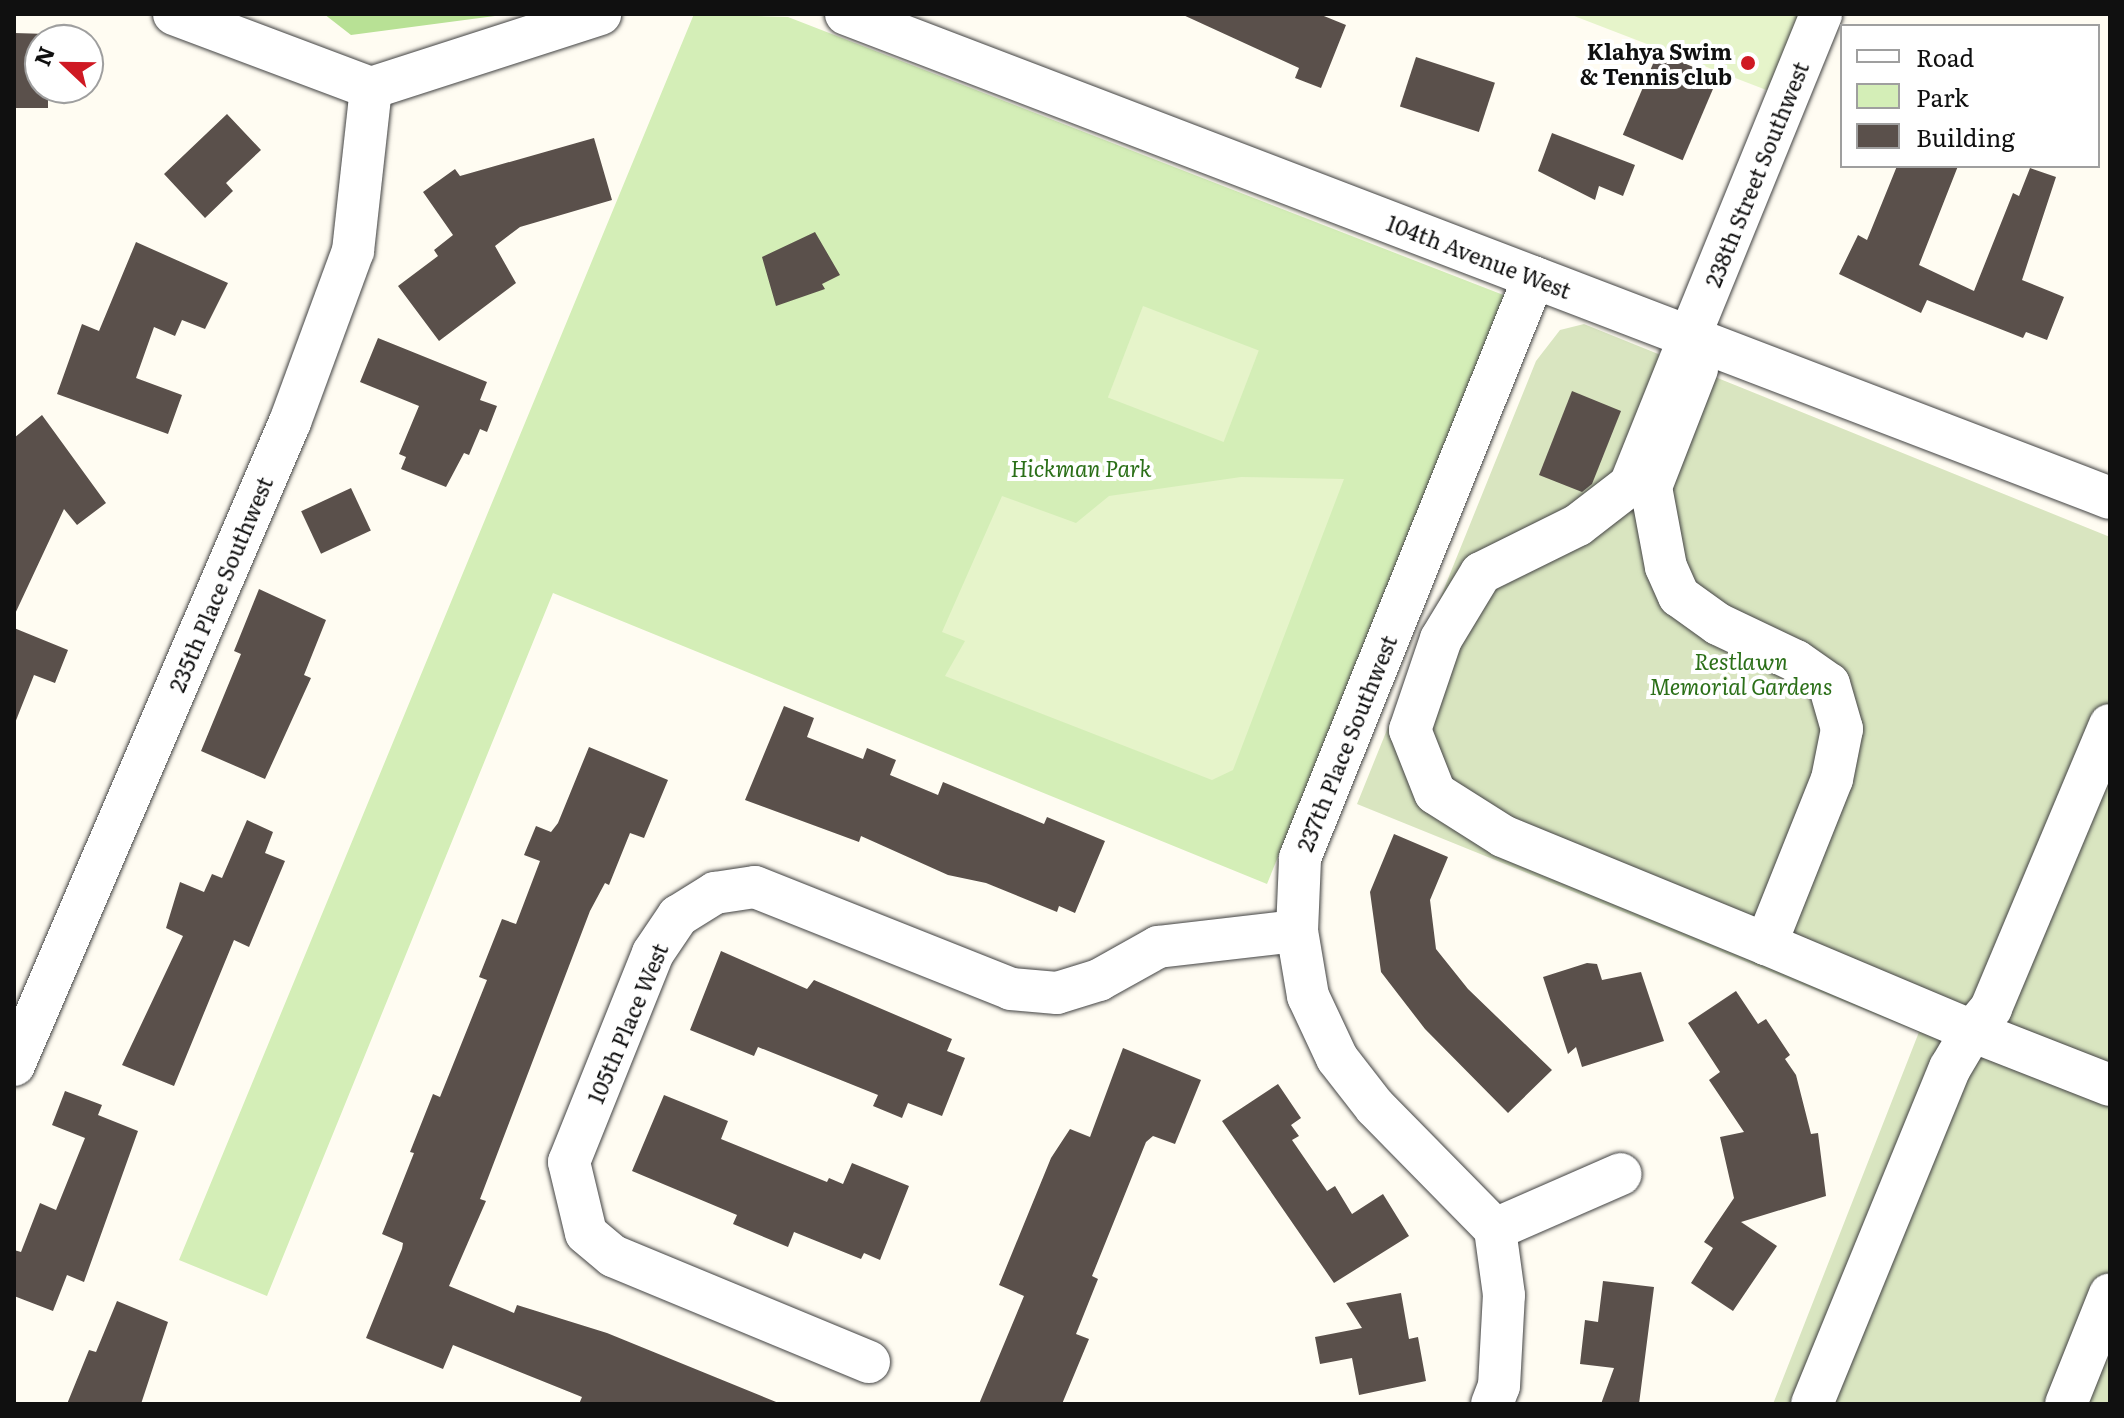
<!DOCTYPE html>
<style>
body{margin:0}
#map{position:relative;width:2124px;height:1418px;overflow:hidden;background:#fffcf2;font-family:Literata,serif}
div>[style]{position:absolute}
.green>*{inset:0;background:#d4eeb7}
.forest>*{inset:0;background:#b8e195}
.cemetery>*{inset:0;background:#d9e5c0}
.pitch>*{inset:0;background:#e6f4ca;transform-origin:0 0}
.building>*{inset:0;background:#5a504b;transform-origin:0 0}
.roads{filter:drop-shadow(0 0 2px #434343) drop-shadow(0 0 2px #434343)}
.minor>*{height:42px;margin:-21px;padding:0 21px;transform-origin:21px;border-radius:21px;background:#fff}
.dots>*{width:22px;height:22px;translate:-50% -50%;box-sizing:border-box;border:4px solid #fff;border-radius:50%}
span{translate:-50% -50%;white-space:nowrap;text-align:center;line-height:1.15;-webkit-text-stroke:8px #fff;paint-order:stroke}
.poi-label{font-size:22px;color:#101010;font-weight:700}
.right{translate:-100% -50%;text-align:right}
.street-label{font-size:22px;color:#101010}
.park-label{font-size:22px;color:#2b6f18;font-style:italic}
.frame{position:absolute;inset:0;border:16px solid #101010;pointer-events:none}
.legend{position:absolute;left:1840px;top:24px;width:260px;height:144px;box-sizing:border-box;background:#fff;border:2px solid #9f9f9f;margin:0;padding:10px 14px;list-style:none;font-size:24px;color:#101010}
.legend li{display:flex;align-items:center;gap:16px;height:40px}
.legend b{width:40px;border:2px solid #9f9f9f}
.north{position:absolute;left:24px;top:24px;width:80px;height:80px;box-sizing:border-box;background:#fff;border:2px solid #9f9f9f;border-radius:50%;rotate:292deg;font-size:22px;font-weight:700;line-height:32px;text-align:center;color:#101010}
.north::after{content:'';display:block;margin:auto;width:28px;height:36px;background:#cf1923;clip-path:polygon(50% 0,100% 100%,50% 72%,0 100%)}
</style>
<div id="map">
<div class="green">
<i style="clip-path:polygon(694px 14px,788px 17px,1506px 296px,1267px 884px,553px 593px,267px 1296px,179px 1260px)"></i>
</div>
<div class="forest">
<i style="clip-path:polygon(324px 14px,510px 14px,351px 35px)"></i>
</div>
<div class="cemetery">
<i style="clip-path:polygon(1584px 324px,2110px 537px,2110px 1404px,1773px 1404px,1919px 1032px,1357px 804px,1536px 361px,1560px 330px)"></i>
</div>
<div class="pitch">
<i style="clip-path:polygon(1569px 14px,1821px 14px,1787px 98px)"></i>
<i style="left:1143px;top:306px;width:124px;height:98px;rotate:21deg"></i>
<i style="clip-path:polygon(1241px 477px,1344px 479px,1233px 770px,1212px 780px,945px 676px,965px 641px,942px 632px,1002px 496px,1076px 523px,1109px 496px)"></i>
</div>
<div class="building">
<i style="clip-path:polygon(1181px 14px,1319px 14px,1346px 25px,1321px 88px,1295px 78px,1299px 68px)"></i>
<i style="clip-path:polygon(14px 33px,48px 34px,48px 40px,40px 40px,40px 88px,48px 88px,48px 108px,14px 108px)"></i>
<i style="left:1658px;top:52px;width:65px;height:90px;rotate:23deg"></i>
<i style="left:1416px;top:57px;width:83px;height:52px;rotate:18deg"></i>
<i style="clip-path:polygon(227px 114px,261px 150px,226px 183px,233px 191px,205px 218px,164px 174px)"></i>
<i style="clip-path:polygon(1552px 133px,1635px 165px,1623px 196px,1599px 186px,1595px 200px,1538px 171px)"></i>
<i style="clip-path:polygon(594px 138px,612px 200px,520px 227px,495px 246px,516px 283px,439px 341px,398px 286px,438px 256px,434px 250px,453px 235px,423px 192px,455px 169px,460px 176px)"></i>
<i style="clip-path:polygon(1897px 166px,1958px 166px,1919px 265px,1974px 291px,2013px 193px,2019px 196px,2030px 168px,2056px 177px,2022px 280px,2064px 297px,2047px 340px,2026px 332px,2023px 338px,1927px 300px,1921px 313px,1839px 274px,1858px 235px,1867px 240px)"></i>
<i style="clip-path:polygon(815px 232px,840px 275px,822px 284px,825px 289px,776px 306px,762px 257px)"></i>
<i style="clip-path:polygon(136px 242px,228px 283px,205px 329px,182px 320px,175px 336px,154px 327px,136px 378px,182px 395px,168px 434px,57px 394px,82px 324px,99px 331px)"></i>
<i style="clip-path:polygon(378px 338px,487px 382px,480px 400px,497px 406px,487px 432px,480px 429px,469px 455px,464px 453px,446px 487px,401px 469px,406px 457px,399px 454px,419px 406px,360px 382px)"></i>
<i style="clip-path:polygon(1572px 391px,1621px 411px,1592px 484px,1582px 492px,1539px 475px)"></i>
<i style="clip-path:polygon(42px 415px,106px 503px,77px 525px,64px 509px,14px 616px,14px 438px)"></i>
<i style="left:351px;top:488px;width:47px;height:55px;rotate:65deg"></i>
<i style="clip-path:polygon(259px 589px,326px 620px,304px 675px,311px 678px,265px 779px,201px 751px,241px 654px,234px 651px)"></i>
<i style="clip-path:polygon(14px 628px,68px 650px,55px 683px,34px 675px,15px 723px)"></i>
<i style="clip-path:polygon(784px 706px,814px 718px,807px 737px,863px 759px,867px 748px,896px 760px,890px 775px,938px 795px,943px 782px,1044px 824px,1047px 817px,1105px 841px,1075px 913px,1059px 906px,1057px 912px,986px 883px,948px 875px,861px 836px,859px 842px,745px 800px)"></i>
<i style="clip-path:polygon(589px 747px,668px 780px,644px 838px,630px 833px,609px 885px,605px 883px,590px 911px,480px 1199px,486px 1201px,449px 1286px,514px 1313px,517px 1305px,607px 1333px,781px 1404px,579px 1404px,582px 1397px,453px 1345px,443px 1369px,366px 1338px,402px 1249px,403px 1243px,382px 1234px,414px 1153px,410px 1152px,433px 1094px,440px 1097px,487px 980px,479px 977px,502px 919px,516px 924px,540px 861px,524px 855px,536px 826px,551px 832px,558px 823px)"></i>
<i style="clip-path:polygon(247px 820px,273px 832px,265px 853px,285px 861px,249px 947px,234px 940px,174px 1086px,122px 1065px,183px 936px,166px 928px,180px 882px,204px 892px,212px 874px,222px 878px)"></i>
<i style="clip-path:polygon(1394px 834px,1448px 857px,1430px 900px,1436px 949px,1468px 989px,1552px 1070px,1508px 1113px,1425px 1029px,1381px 972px,1370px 892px)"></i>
<i style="clip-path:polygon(721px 951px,807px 989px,814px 980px,952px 1039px,947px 1051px,965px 1058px,942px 1116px,908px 1103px,902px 1118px,873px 1106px,878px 1095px,758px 1047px,754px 1056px,690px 1030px)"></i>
<i style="clip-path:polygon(1587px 963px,1597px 964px,1602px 980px,1641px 972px,1664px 1041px,1582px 1067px,1576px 1047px,1568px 1054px,1543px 977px)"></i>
<i style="clip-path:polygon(1736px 991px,1758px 1024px,1766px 1019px,1790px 1055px,1785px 1059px,1796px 1075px,1811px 1134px,1818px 1133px,1826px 1196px,1741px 1222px,1777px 1246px,1733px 1311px,1691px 1283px,1713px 1248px,1704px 1242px,1734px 1198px,1720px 1137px,1744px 1132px,1709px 1080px,1720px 1072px,1688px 1023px)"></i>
<i style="clip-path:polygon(1123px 1048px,1201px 1080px,1175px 1144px,1153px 1136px,1146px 1142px,1092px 1276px,1098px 1279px,1076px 1334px,1089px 1339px,1062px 1404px,979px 1404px,1024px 1296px,999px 1285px,1051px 1158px,1070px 1129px,1090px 1137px)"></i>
<i style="clip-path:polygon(1278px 1084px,1301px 1118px,1291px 1125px,1299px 1136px,1292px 1140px,1327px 1191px,1335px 1186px,1352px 1214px,1383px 1194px,1409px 1236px,1334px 1283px,1222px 1121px)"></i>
<i style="clip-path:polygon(65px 1091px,102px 1105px,98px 1115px,138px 1131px,84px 1282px,67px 1275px,53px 1311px,14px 1296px,14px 1250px,21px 1252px,40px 1203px,56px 1210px,85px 1138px,52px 1125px)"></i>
<i style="clip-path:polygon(664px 1095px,728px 1121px,721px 1139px,827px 1182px,829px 1178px,843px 1184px,852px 1163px,909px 1186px,880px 1260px,864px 1253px,861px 1259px,794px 1232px,788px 1247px,733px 1224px,737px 1215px,632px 1171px)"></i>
<i style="clip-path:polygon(1603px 1281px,1654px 1287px,1639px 1404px,1601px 1404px,1614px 1368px,1580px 1364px,1585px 1320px,1598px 1322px)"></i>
<i style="clip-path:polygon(1401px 1293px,1409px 1339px,1418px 1337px,1426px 1381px,1359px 1395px,1352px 1358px,1320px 1364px,1315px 1337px,1362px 1328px,1346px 1303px)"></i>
<i style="clip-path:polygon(117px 1301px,168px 1322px,141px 1404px,67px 1404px,89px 1350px,96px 1352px)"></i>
</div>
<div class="roads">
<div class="minor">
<i style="left:174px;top:14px;width:210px;rotate:20.6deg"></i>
<i style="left:371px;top:88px;width:241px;rotate:-17.9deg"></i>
<i style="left:846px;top:14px;width:1353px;rotate:20.95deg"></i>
<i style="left:1691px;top:333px;width:36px;rotate:81deg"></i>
<i style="left:1697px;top:369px;width:127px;rotate:111.3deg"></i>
<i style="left:1651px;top:487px;width:81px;rotate:79.4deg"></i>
<i style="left:1666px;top:567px;width:32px;rotate:66deg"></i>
<i style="left:1679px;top:596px;width:48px;rotate:35.7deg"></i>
<i style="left:1718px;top:624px;width:86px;rotate:25.4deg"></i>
<i style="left:1796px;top:661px;width:40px;rotate:34.9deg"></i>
<i style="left:1829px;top:684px;width:47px;rotate:73.9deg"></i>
<i style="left:1842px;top:729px;width:51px;rotate:101.3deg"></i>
<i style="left:1832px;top:779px;width:178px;rotate:111.8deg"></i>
<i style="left:1766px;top:944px;width:284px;rotate:-157.7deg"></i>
<i style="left:1503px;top:836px;width:80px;rotate:-147.7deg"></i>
<i style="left:1435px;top:793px;width:68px;rotate:-111.6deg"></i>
<i style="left:1410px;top:730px;width:96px;rotate:-71.2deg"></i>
<i style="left:1441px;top:639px;width:77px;rotate:-58.8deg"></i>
<i style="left:1481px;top:573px;width:108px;rotate:-26.3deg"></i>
<i style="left:1578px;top:525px;width:66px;rotate:-37.6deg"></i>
<i style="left:1630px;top:485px;width:164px;rotate:-68.1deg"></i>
<i style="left:1691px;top:333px;width:344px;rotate:-67.8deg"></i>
<i style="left:1766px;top:944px;width:224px;rotate:22.9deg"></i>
<i style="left:1972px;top:1031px;width:30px;rotate:-50deg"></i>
<i style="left:1991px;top:1008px;width:307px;rotate:-67.2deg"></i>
<i style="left:14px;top:1065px;width:700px;rotate:-66.77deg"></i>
<i style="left:290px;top:422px;width:182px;rotate:-69.8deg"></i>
<i style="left:353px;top:251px;width:164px;rotate:-83.7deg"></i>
<i style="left:1495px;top:1229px;width:137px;rotate:-23.6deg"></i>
<i style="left:869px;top:1362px;width:277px;rotate:-157.5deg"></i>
<i style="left:613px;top:1256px;width:35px;rotate:-140deg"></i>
<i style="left:586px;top:1233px;width:73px;rotate:-103.5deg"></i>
<i style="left:569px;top:1162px;width:225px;rotate:-68.1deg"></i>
<i style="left:653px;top:953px;width:45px;rotate:-56deg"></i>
<i style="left:678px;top:916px;width:44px;rotate:-31.9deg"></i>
<i style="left:715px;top:893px;width:40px;rotate:-8.5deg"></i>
<i style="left:755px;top:887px;width:276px;rotate:21.7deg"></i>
<i style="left:1011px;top:989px;width:46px;rotate:5deg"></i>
<i style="left:1057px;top:993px;width:44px;rotate:-17.2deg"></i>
<i style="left:1099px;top:980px;width:68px;rotate:-29.2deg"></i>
<i style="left:1158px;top:947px;width:140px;rotate:-6.6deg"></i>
<i style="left:1492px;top:1404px;width:19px;rotate:-69deg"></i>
<i style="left:1499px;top:1386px;width:91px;rotate:-86.9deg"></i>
<i style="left:1504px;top:1295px;width:67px;rotate:-97.8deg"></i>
<i style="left:1495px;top:1229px;width:171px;rotate:-134.5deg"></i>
<i style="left:1375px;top:1107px;width:62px;rotate:-127.8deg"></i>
<i style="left:1337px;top:1058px;width:68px;rotate:-115.1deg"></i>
<i style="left:1308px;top:996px;width:66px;rotate:-99.6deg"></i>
<i style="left:1297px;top:931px;width:73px;rotate:-87.6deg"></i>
<i style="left:1300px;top:858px;width:626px;rotate:-68.06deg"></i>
<i style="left:1812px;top:1404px;width:363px;rotate:-67.7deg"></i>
<i style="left:1950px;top:1068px;width:43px;rotate:-59.3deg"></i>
<i style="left:1972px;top:1031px;width:148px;rotate:21.4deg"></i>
<i style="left:2066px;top:1404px;width:118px;rotate:-68.2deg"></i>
</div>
</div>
<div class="dots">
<i style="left:1748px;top:63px;background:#cf1923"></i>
</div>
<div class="poi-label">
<span class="right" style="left:1732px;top:63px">Klahya Swim<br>&amp; Tennis club</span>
</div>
<div class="street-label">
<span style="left:1756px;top:174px;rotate:-68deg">238th Street Southwest</span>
<span style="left:1479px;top:256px;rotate:21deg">104th Avenue West</span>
<span style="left:220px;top:584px;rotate:-67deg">235th Place Southwest</span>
<span style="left:1346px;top:743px;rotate:-68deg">237th Place Southwest</span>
<span style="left:627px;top:1023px;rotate:-67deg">105th Place West</span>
</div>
<div class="park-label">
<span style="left:1081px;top:468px">Hickman Park</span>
<span style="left:1741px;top:673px">Restlawn<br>Memorial Gardens</span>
</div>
<div class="frame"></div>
<ul class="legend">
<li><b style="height:10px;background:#fff"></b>Road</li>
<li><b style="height:22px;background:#d4eeb7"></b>Park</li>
<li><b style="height:22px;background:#5a504b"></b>Building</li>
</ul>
<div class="north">N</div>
</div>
